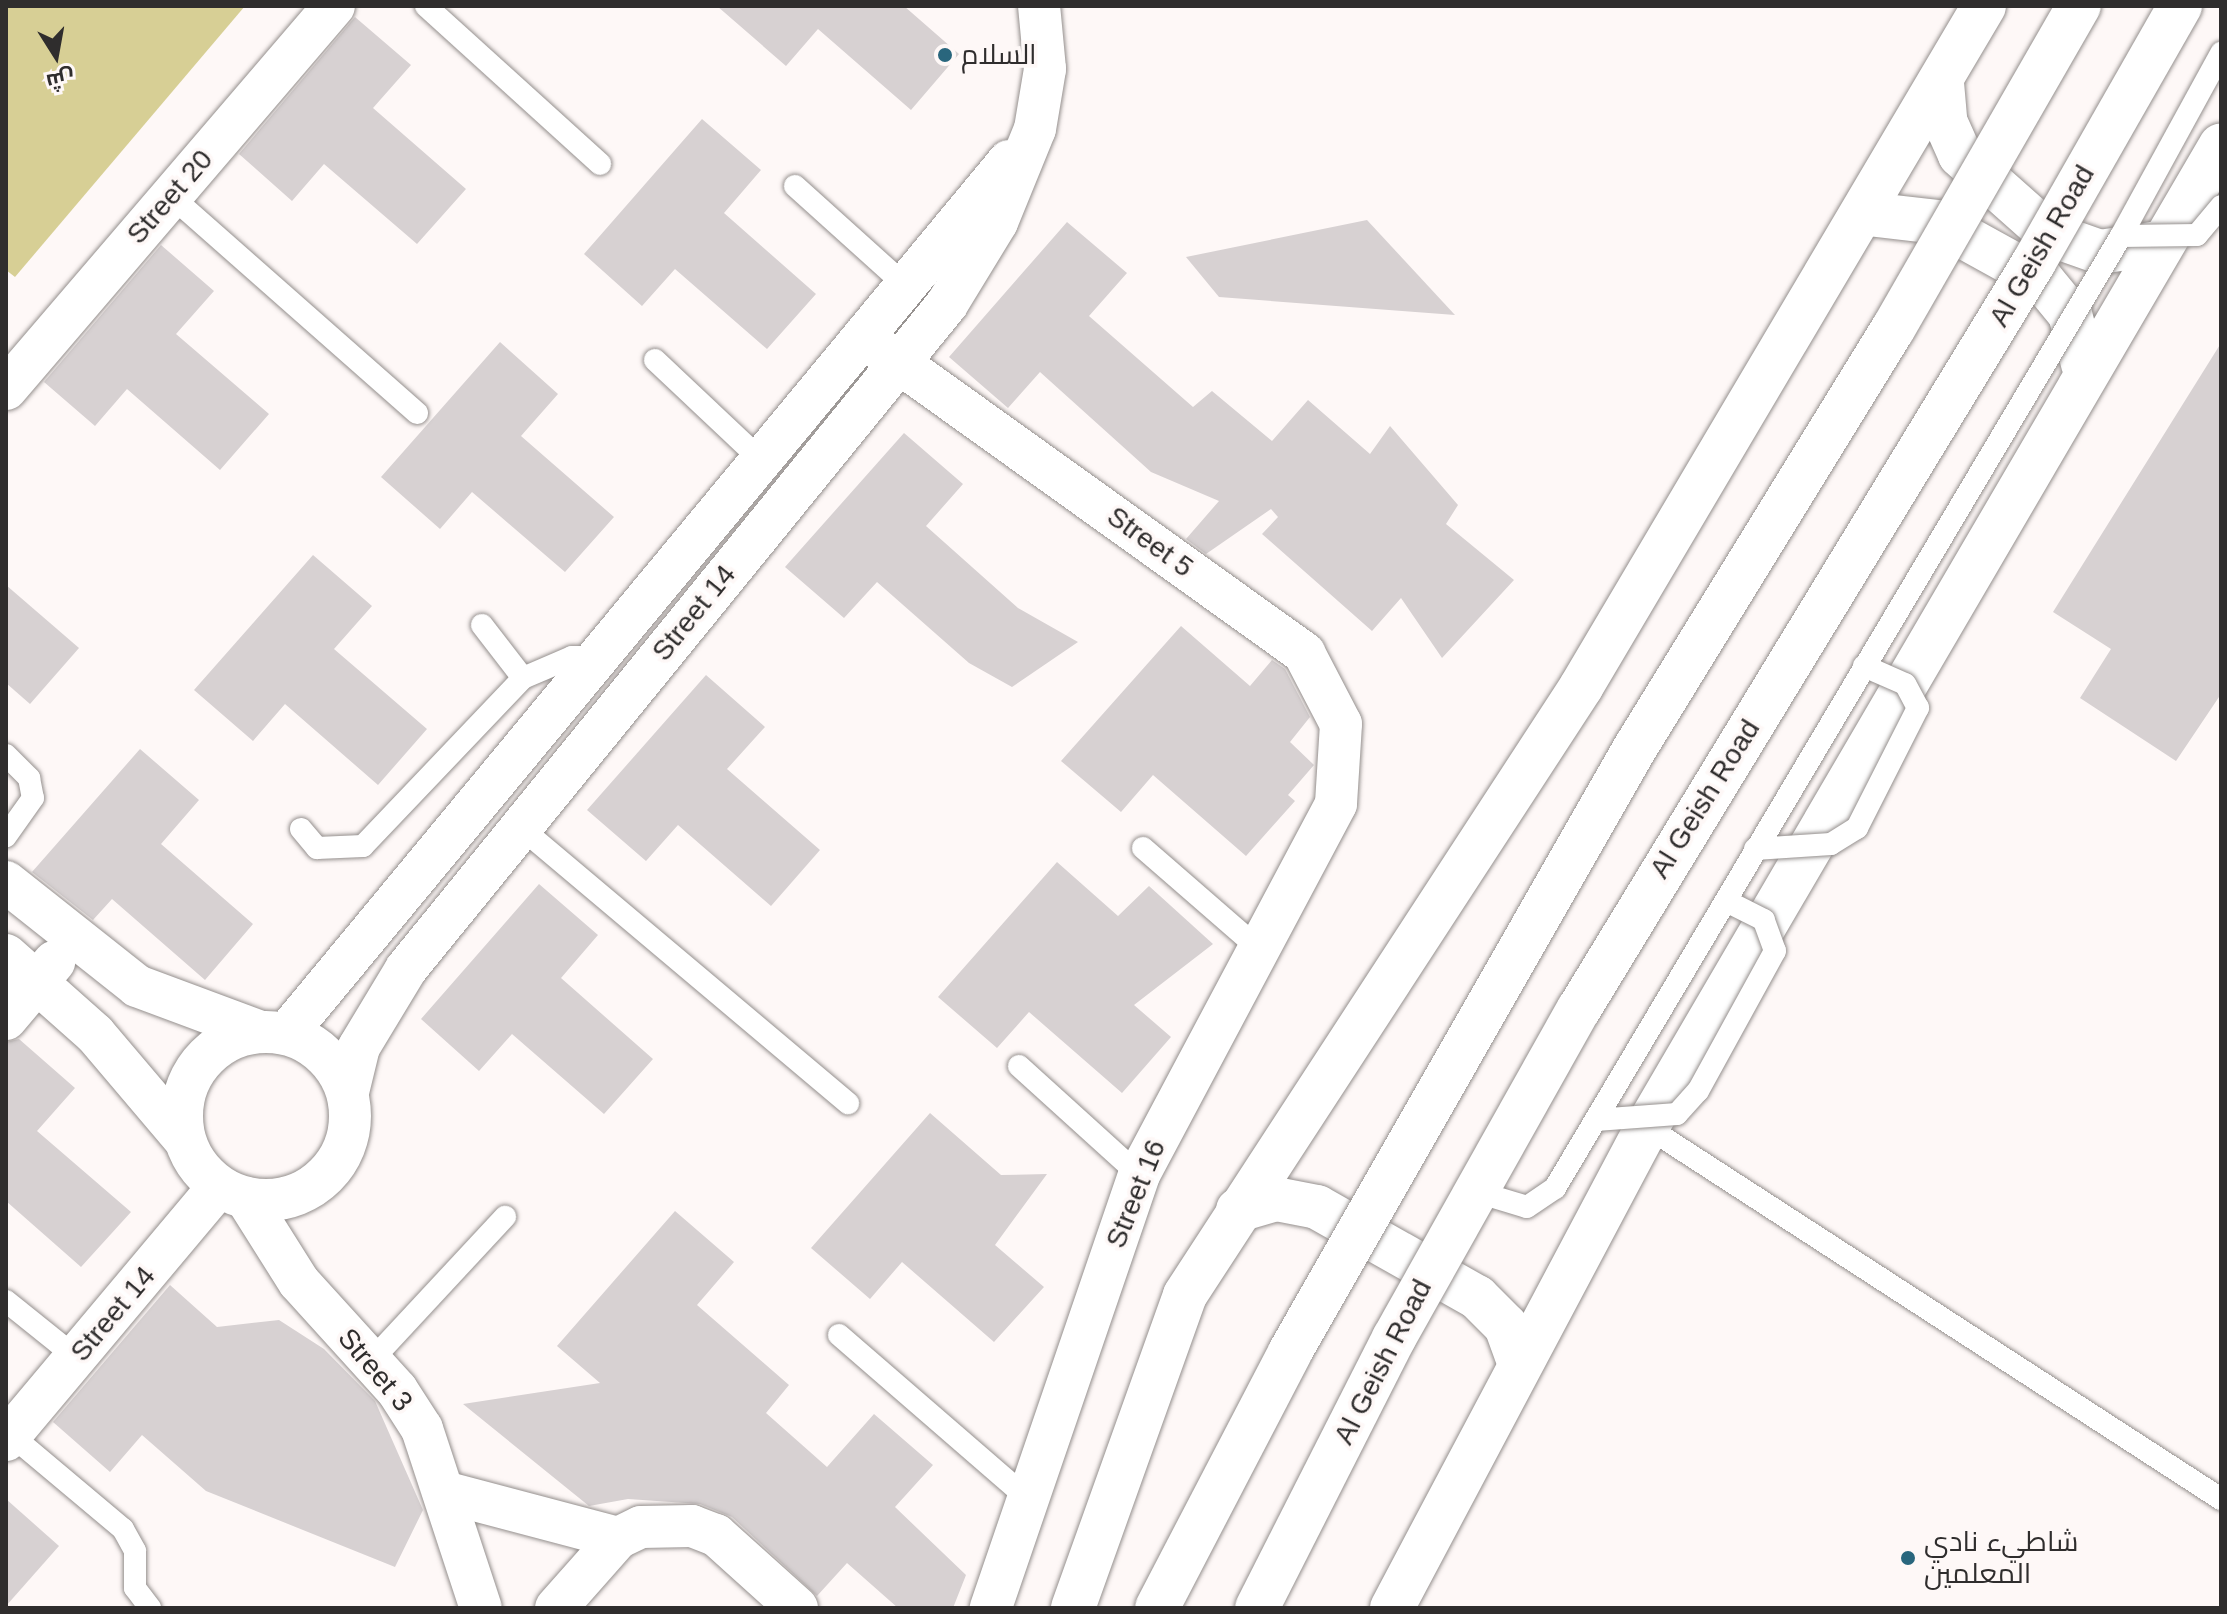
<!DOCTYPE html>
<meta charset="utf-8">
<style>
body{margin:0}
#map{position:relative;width:2227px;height:1614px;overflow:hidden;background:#fef8f7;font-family:Arial,Cairo,sans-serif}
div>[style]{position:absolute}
.green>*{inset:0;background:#d7cf95}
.building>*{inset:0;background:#d7d1d2}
.roads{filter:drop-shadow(0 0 2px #948f8d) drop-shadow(0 0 2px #948f8d)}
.service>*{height:22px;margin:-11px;padding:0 11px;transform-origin:11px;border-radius:11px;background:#fff}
.minor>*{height:42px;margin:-21px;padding:0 21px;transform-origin:21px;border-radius:21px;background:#fff}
.minor>.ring{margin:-21px;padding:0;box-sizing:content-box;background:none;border:42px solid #fff;border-radius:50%}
.trunk>*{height:44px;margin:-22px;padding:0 22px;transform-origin:22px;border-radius:22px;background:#fff}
.bridges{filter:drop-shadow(0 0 2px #948f8d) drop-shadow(0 0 2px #948f8d)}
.service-bridge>*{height:22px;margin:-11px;padding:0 11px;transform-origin:11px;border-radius:11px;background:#fff}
.trunk-bridge>*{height:44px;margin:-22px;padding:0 22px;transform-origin:22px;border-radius:22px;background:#fff}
.dots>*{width:22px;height:22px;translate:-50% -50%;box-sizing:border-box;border:4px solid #fef8f7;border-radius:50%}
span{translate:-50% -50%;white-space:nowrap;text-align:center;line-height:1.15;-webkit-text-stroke:7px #fef8f7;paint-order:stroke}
.poi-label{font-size:28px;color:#2f2d2d}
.left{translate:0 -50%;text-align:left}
.street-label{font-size:28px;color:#2f2d2d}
.frame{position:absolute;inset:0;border:8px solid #2f2d2d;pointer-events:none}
.north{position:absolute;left:16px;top:16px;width:80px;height:80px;-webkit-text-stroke:6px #fef8f7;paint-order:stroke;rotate:169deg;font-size:22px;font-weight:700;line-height:32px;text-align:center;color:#2f2d2d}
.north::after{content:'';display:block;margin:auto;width:28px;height:36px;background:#2f2d2d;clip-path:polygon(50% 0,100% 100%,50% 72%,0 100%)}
</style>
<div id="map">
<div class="green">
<i style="clip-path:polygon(6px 6px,245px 6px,15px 277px,6px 270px)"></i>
</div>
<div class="building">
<i style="clip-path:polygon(717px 6px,904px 6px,959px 54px,911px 110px,818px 29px,786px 66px)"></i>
<i style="clip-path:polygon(355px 17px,411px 65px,373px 108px,466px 189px,417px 244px,324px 164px,292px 201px,239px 154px)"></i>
<i style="clip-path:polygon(702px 119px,761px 170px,724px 213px,816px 294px,767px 349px,675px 269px,642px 306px,584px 254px)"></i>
<i style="clip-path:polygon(1367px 220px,1455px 315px,1219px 297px,1186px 257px)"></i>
<i style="clip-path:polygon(1067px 222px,1127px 273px,1089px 316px,1193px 407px,1212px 391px,1272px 441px,1308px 400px,1370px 454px,1390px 426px,1458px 505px,1446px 524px,1514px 580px,1442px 658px,1401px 598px,1372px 631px,1262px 534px,1278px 517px,1271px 509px,1206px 554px,1186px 539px,1219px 501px,1151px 472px,1040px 372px,1008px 408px,949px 357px)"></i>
<i style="clip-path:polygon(161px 245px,214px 291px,176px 334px,269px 414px,220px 470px,127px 389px,95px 426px,44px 382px)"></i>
<i style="clip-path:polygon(500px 342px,558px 394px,521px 436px,614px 517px,565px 572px,472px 492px,440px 529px,381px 477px)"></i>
<i style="clip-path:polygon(2221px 343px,2221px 694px,2176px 761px,2080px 698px,2111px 649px,2053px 612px)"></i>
<i style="clip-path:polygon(904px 433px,963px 484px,926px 526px,1018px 608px,1078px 642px,1012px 687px,969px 663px,877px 582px,844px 618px,785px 567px)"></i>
<i style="clip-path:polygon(313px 555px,372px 606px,334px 649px,427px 729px,378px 785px,285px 704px,253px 741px,194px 690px)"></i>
<i style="clip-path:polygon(6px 585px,79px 648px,30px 704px,6px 683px)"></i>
<i style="clip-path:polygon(1181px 626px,1250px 686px,1272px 660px,1285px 669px,1310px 717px,1290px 742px,1314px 765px,1288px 795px,1295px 801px,1246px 856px,1153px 775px,1121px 812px,1061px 761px)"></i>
<i style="clip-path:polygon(706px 675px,765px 727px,727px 769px,820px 850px,771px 906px,678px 825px,646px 861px,587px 810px)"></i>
<i style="clip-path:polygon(140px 749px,199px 800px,161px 844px,253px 924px,205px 980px,112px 899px,93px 920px,32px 872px)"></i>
<i style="clip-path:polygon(1057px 862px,1118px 916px,1149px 886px,1213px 944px,1134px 1005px,1171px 1037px,1122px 1093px,1029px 1012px,997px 1048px,938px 997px)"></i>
<i style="clip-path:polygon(539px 884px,598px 935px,561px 978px,653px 1059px,604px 1114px,512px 1034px,479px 1071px,421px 1019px)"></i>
<i style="clip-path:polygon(19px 1039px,75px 1088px,37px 1131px,131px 1212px,81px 1267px,6px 1201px,6px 1042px)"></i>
<i style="clip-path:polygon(930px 1113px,1001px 1175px,1047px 1174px,995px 1245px,1044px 1287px,994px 1342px,902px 1262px,870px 1299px,811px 1248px)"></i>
<i style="clip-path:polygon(675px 1211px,734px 1262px,697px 1305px,789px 1385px,766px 1413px,827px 1467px,874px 1414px,933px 1465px,895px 1507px,966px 1575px,953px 1608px,898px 1608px,847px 1563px,817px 1596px,732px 1517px,700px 1504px,628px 1499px,589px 1506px,463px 1404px,600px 1383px,557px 1346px)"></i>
<i style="clip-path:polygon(170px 1285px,217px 1327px,279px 1320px,324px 1349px,375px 1401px,423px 1510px,395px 1567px,206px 1491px,142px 1435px,110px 1472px,53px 1422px)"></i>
<i style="clip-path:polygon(6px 1499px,59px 1546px,6px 1606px)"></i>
</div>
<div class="roads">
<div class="service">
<i style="left:426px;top:6px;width:235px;rotate:42.2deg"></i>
<i style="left:795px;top:186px;width:149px;rotate:42deg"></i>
<i style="left:171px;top:196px;width:328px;rotate:41.4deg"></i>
<i style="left:655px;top:360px;width:146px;rotate:43.3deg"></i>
<i style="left:482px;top:625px;width:67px;rotate:52.3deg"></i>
<i style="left:6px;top:755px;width:33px;rotate:45deg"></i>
<i style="left:29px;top:778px;width:20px;rotate:79deg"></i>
<i style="left:33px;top:798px;width:47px;rotate:125.4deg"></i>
<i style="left:520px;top:827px;width:429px;rotate:40.1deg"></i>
<i style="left:301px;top:829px;width:25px;rotate:50deg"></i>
<i style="left:317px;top:848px;width:46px;rotate:-2.5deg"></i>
<i style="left:363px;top:846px;width:232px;rotate:-46.4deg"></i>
<i style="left:523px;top:678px;width:53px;rotate:-23.2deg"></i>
<i style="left:572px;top:657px;width:26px"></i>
<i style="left:1143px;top:848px;width:154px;rotate:41deg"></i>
<i style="left:1019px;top:1066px;width:162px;rotate:42.2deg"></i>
<i style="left:1647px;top:1127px;width:684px;rotate:32.95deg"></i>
<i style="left:6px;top:1301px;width:91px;rotate:38.8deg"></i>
<i style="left:839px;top:1335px;width:250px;rotate:40.9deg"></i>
<i style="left:371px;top:1361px;width:197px;rotate:-47.1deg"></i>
<i style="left:11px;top:1435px;width:146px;rotate:40deg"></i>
<i style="left:123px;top:1529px;width:25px;rotate:61deg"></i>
<i style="left:135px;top:1551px;width:37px;rotate:90deg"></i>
<i style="left:135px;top:1588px;width:25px;rotate:53deg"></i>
</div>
<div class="minor">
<i style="left:863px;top:337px;width:543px;rotate:35.62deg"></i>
<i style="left:1304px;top:653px;width:80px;rotate:62.5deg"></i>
<i style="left:1341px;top:724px;width:80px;rotate:93.6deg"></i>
<i style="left:1336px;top:804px;width:420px;rotate:118deg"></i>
<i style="left:1139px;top:1175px;width:458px;rotate:108.9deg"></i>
<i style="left:6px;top:389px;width:504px;rotate:-49.42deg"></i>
<i style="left:6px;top:882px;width:167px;rotate:38.4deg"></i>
<i style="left:137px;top:986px;width:129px;rotate:20.4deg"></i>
<i style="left:6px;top:955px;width:119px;rotate:41.6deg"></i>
<i style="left:95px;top:1034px;width:138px;rotate:49.7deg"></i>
<i style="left:6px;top:1019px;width:75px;rotate:-49.9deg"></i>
<i class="ring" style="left:182px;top:1032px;width:126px;height:126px"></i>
<i style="left:287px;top:1033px;width:1132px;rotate:-50.38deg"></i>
<i style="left:348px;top:1092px;width:46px;rotate:-76.3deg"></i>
<i style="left:359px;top:1047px;width:91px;rotate:-58.9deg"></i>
<i style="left:406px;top:969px;width:857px;rotate:-50.87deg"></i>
<i style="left:947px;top:304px;width:96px;rotate:-58.6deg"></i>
<i style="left:997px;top:222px;width:100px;rotate:-67.8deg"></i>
<i style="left:1035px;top:129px;width:61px;rotate:-80.5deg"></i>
<i style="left:1045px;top:69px;width:63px;rotate:-95.4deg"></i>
<i style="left:246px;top:1198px;width:99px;rotate:57.8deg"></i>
<i style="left:299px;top:1282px;width:146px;rotate:47.8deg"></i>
<i style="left:397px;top:1390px;width:46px;rotate:57.3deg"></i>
<i style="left:422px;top:1429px;width:188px;rotate:71.8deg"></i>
<i style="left:6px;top:1440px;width:331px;rotate:-50deg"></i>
<i style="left:448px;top:1493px;width:176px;rotate:14.8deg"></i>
<i style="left:618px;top:1538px;width:25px;rotate:-26deg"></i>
<i style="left:641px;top:1527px;width:51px;rotate:-1.1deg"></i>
<i style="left:692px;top:1526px;width:26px;rotate:21deg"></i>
<i style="left:716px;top:1535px;width:109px;rotate:42deg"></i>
<i style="left:556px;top:1608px;width:94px;rotate:-48.5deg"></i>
</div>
<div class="trunk">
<i style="left:1942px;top:83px;width:38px;rotate:85deg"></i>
<i style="left:1945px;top:121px;width:37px;rotate:66deg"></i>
<i style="left:1960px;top:155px;width:119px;rotate:41.6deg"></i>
<i style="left:2049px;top:234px;width:54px;rotate:19.4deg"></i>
<i style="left:2100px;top:252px;width:59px;rotate:-8.8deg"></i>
<i style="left:1868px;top:214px;width:69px;rotate:6.6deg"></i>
<i style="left:1937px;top:222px;width:120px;rotate:28.9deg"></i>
<i style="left:2042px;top:280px;width:44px;rotate:50.5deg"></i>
<i style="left:2070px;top:314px;width:52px;rotate:75.4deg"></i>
<i style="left:1238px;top:1210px;width:40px;rotate:-16deg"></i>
<i style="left:1276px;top:1199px;width:42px;rotate:11deg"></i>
<i style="left:1317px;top:1207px;width:184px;rotate:29.4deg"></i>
<i style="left:1477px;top:1297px;width:41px;rotate:45deg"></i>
<i style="left:1506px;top:1326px;width:35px;rotate:70deg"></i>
<i style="left:1073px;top:1608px;width:332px;rotate:-70.3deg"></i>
<i style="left:1185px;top:1295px;width:726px;rotate:-56.92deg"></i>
<i style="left:1581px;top:687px;width:791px;rotate:-59.38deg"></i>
<i style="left:1392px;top:1608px;width:544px;rotate:-62.07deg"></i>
<i style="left:1647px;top:1127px;width:1137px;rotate:-59.69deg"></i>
</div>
</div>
<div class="bridges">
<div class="service-bridge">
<i style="left:2121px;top:236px;width:76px;rotate:-0.8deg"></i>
<i style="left:2197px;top:235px;width:38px;rotate:-50deg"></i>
<i style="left:1755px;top:849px;width:76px;rotate:-3.8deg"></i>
<i style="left:1831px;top:844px;width:31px;rotate:-32deg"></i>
<i style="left:1857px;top:828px;width:135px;rotate:-63.1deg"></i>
<i style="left:1918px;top:708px;width:27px;rotate:-118deg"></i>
<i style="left:1905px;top:684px;width:45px;rotate:-156.3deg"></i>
<i style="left:1596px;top:1120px;width:81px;rotate:-4.2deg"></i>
<i style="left:1677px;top:1114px;width:31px;rotate:-48deg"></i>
<i style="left:1698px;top:1091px;width:160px;rotate:-61.2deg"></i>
<i style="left:1775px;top:951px;width:33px;rotate:-110deg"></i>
<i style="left:1764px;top:920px;width:42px;rotate:-153.4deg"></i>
<i style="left:1474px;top:1191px;width:55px;rotate:16.8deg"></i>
<i style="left:1527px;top:1207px;width:34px;rotate:-34deg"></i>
<i style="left:1555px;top:1188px;width:1108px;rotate:-59.27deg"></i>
<i style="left:2121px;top:236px;width:209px;rotate:-61.3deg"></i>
</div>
<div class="trunk-bridge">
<i style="left:1157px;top:1608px;width:288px;rotate:-62.5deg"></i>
<i style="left:1290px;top:1352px;width:696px;rotate:-60.27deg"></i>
<i style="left:1635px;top:748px;width:492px;rotate:-58.4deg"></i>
<i style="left:1893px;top:329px;width:373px;rotate:-60.1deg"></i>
<i style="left:1257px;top:1608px;width:303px;rotate:-63.1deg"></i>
<i style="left:1394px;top:1338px;width:377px;rotate:-60.7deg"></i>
<i style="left:1579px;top:1009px;width:875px;rotate:-58.65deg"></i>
<i style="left:2034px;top:262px;width:295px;rotate:-60.3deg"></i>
</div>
</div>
<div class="dots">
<i style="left:945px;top:55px;background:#29667d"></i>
<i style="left:1908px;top:1558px;background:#29667d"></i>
</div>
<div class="poi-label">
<span class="left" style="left:961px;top:55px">السلام</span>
<span class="left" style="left:1924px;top:1558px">شاطيء نادي<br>المعلمين</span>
</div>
<div class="street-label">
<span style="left:170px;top:197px;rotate:-49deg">Street 20</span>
<span style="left:2042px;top:246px;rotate:-60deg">Al Geish Road</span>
<span style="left:1150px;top:542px;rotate:36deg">Street 5</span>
<span style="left:694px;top:613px;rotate:-51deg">Street 14</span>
<span style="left:1705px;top:799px;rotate:-58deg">Al Geish Road</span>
<span style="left:1136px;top:1194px;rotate:-68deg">Street 16</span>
<span style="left:113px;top:1314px;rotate:-50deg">Street 14</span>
<span style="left:1383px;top:1362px;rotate:-63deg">Al Geish Road</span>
<span style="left:375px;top:1370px;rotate:50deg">Street 3</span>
</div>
<div class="frame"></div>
<div class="north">ش</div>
</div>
